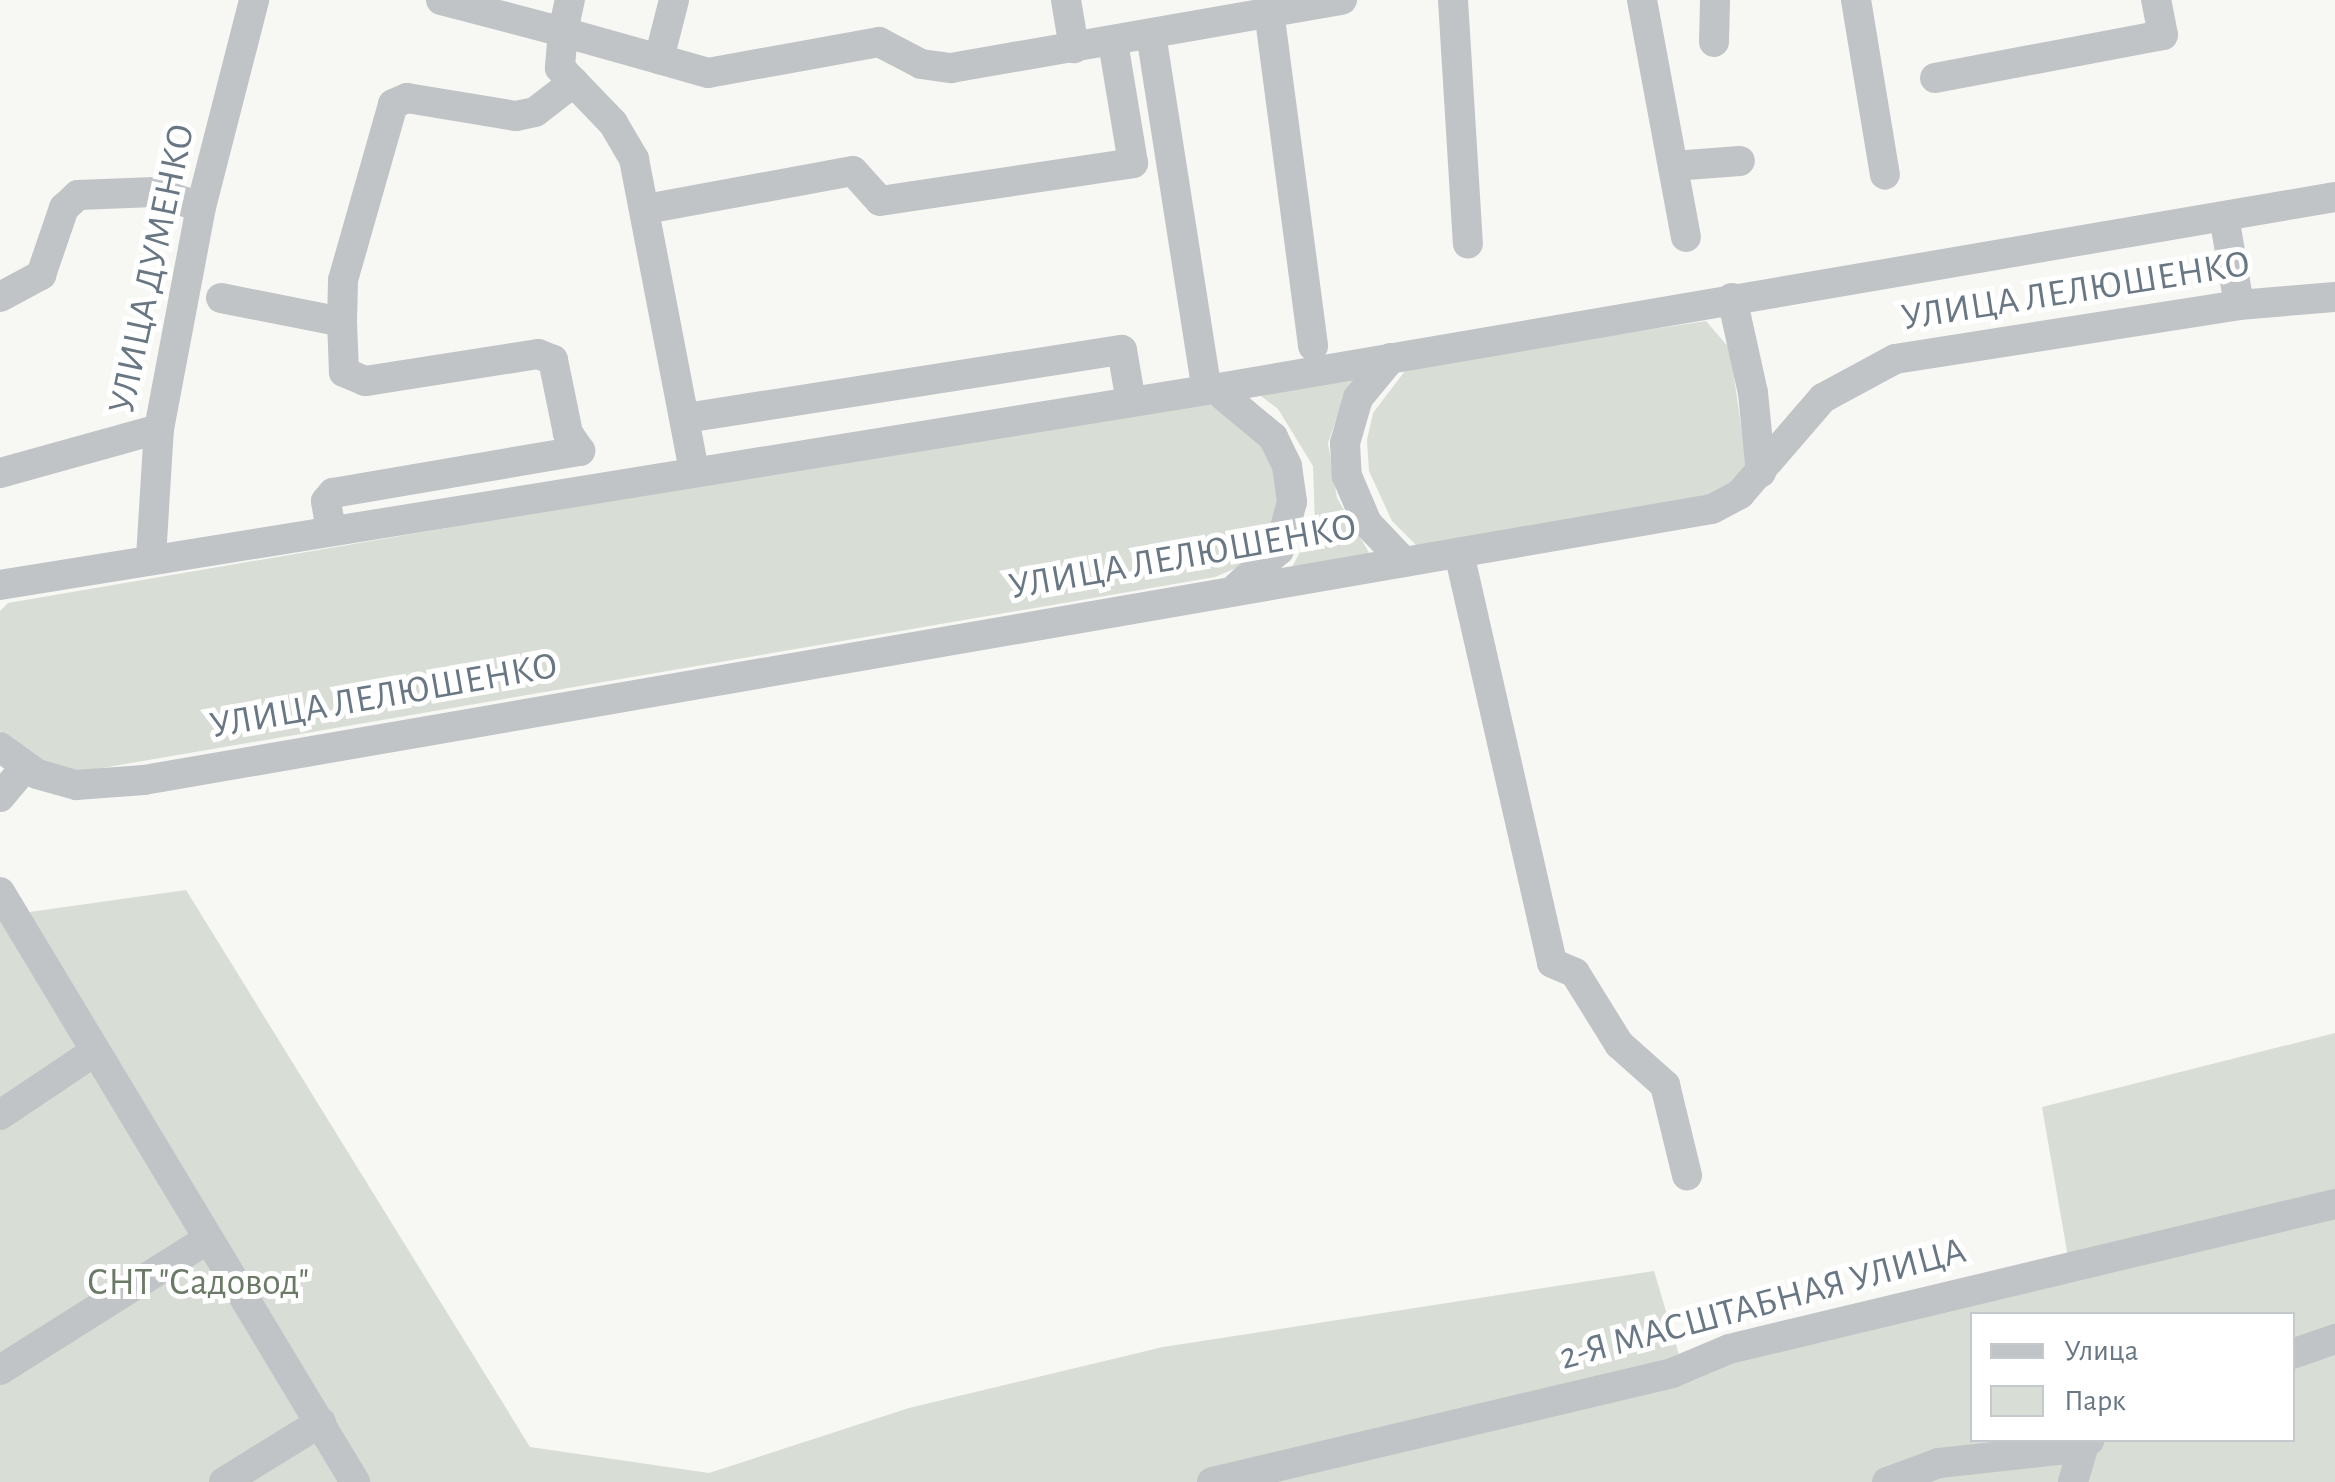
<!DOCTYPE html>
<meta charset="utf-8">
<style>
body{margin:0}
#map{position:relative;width:2335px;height:1482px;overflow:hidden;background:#f7f7f4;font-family:"Alegreya Sans",sans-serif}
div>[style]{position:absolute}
.green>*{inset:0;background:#d8ddd5}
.minor>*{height:30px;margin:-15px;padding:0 15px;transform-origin:15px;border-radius:15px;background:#c0c4c7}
span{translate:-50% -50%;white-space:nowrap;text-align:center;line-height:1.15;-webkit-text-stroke:10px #fff;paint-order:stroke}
.street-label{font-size:38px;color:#687783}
.park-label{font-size:38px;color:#6a7a66}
.legend{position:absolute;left:1970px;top:1312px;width:325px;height:130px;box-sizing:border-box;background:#fff;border:2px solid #c3c9cd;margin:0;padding:12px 18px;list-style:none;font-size:30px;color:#687783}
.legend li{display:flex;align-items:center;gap:20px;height:50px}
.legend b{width:50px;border:2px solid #c3c9cd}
</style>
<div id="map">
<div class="green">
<i style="clip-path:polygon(1706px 321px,1730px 349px,1747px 468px,1708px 502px,1419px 548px,1392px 521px,1369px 471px,1367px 440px,1373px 413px,1408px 367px)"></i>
<i style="clip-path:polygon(1369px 369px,1343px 400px,1328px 443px,1337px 498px,1371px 556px,1292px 567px,1315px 524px,1313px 466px,1278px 409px,1248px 386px)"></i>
<i style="clip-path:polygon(1196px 400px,1248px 419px,1282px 486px,1272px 535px,1241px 566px,1215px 577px,67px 774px,39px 766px,0 731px,0 611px,8px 603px)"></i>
<i style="clip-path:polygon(evenodd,186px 890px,530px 1447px,709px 1473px,909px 1408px,1163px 1347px,1654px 1271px,1680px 1358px,2069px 1263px,2042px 1107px,2335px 1033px,2335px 1482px,0 1482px,0 903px,8px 915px,186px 890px,1972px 1314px,2292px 1314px,2292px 1440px,1972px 1440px,1972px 1314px)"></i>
</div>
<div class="minor">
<i style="left:441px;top:0;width:126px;rotate:14.7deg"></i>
<i style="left:563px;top:32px;width:33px;rotate:-78deg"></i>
<i style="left:674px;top:0;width:61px;rotate:104.3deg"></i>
<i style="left:659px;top:59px;width:51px;rotate:15.9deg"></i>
<i style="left:708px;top:73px;width:174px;rotate:-10.3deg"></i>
<i style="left:879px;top:42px;width:47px;rotate:27.6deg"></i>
<i style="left:921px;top:64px;width:30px;rotate:8deg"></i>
<i style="left:951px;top:68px;width:397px;rotate:-9.9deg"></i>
<i style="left:1066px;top:0;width:49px;rotate:80.5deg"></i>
<i style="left:1453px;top:0;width:244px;rotate:86.5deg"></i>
<i style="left:1642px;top:0;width:241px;rotate:79.5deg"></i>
<i style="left:1856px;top:0;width:177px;rotate:80.6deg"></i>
<i style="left:1269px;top:11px;width:338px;rotate:82.5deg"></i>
<i style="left:1151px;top:34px;width:360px;rotate:81.1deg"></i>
<i style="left:1714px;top:42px;width:42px;rotate:-88.6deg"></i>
<i style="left:659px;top:59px;width:100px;rotate:-164.3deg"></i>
<i style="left:563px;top:32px;width:36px;rotate:95deg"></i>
<i style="left:560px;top:68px;width:76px;rotate:46.1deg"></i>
<i style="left:613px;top:123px;width:42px;rotate:59.7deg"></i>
<i style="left:634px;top:159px;width:319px;rotate:79.1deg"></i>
<i style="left:1935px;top:78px;width:232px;rotate:-10.7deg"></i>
<i style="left:2163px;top:35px;width:36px;rotate:-101deg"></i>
<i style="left:1673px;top:166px;width:67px;rotate:-4.3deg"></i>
<i style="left:646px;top:209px;width:210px;rotate:-10.4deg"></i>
<i style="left:853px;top:171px;width:40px;rotate:48deg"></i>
<i style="left:880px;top:201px;width:256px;rotate:-8.5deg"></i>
<i style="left:1133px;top:163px;width:123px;rotate:-99.4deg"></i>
<i style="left:2224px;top:216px;width:90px;rotate:80.4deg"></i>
<i style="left:0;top:297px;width:47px;rotate:-28.2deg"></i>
<i style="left:41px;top:275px;width:71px;rotate:-71.1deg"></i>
<i style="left:64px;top:208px;width:19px;rotate:-43deg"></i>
<i style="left:78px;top:195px;width:76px;rotate:-2.3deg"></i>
<i style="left:154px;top:192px;width:49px;rotate:17.7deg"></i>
<i style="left:221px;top:298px;width:123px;rotate:11.2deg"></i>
<i style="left:1732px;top:298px;width:97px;rotate:77.5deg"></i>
<i style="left:1753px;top:393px;width:80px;rotate:84.3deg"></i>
<i style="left:1391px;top:358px;width:52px;rotate:129.5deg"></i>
<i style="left:1358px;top:398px;width:47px;rotate:106.1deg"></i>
<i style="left:1345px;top:443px;width:33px;rotate:87deg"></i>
<i style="left:1347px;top:476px;width:51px;rotate:66.9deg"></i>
<i style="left:1367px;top:523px;width:54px;rotate:46.5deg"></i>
<i style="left:1214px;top:388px;width:77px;rotate:39.7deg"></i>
<i style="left:1273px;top:437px;width:32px;rotate:64deg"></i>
<i style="left:1287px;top:466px;width:36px;rotate:82deg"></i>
<i style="left:1292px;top:502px;width:50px;rotate:105.2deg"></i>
<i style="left:1279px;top:550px;width:55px;rotate:138.7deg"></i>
<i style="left:686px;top:418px;width:441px;rotate:-8.9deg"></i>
<i style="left:1122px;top:350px;width:53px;rotate:80.2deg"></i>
<i style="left:0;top:473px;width:165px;rotate:-15.5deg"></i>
<i style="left:331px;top:530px;width:29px;rotate:-100deg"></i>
<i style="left:326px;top:501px;width:11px;rotate:-49deg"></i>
<i style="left:333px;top:493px;width:251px;rotate:-9.7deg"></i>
<i style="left:580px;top:451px;width:22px;rotate:-124deg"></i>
<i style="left:568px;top:433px;width:75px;rotate:-101.6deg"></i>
<i style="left:553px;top:360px;width:16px;rotate:-158deg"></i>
<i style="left:538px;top:354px;width:175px;rotate:171.1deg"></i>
<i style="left:365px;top:381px;width:23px;rotate:-157deg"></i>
<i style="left:344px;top:372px;width:50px;rotate:-92.3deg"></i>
<i style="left:342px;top:322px;width:42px;rotate:-88.6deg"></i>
<i style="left:343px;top:280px;width:183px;rotate:-74.1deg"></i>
<i style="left:393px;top:104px;width:15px;rotate:-23deg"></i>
<i style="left:407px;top:98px;width:110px;rotate:9.4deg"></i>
<i style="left:516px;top:116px;width:19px;rotate:-12deg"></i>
<i style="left:535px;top:112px;width:49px;rotate:-37.6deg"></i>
<i style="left:1459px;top:553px;width:420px;rotate:77.2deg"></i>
<i style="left:1552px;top:963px;width:25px;rotate:23deg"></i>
<i style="left:1575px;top:973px;width:84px;rotate:58.2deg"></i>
<i style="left:1619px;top:1044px;width:62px;rotate:41.7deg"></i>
<i style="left:1665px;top:1085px;width:93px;rotate:76.3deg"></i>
<i style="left:151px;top:558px;width:129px;rotate:-86.5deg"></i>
<i style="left:159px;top:429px;width:226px;rotate:-79.3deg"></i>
<i style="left:201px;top:207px;width:214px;rotate:-75.6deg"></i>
<i style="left:0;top:585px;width:1223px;rotate:-9.18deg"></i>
<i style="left:1207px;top:390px;width:1144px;rotate:-9.71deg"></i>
<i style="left:0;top:747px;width:46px;rotate:36.1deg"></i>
<i style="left:37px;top:774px;width:41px;rotate:15.8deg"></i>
<i style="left:76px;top:785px;width:68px;rotate:-4.2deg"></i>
<i style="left:144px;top:780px;width:1591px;rotate:-9.81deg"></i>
<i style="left:1712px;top:509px;width:32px;rotate:-28deg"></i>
<i style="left:1740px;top:494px;width:127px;rotate:-49.2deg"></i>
<i style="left:1823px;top:398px;width:82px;rotate:-28.4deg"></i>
<i style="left:1895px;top:359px;width:348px;rotate:-8.9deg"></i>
<i style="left:2239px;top:305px;width:96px;rotate:-4.8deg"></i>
<i style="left:0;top:797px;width:39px;rotate:-50deg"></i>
<i style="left:0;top:892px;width:689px;rotate:58.96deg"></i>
<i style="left:0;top:1115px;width:113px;rotate:-33.8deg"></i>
<i style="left:2292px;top:1354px;width:46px;rotate:-19.2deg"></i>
<i style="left:0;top:1370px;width:246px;rotate:-32.2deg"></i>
<i style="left:224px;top:1482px;width:114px;rotate:-31.7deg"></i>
<i style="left:1212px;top:1482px;width:473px;rotate:-13.3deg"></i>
<i style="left:1672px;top:1373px;width:62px;rotate:-22.8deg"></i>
<i style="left:1729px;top:1349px;width:623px;rotate:-13.46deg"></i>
<i style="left:1887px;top:1482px;width:55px;rotate:-20.1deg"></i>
<i style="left:1939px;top:1463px;width:121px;rotate:-6.2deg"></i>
<i style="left:2059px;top:1450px;width:32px;rotate:-18deg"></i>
<i style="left:2073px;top:1482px;width:43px;rotate:-73.7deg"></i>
</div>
<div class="street-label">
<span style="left:153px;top:269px;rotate:-78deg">УЛИЦА ДУМЕНКО</span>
<span style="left:2076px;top:292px;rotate:-9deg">УЛИЦА ЛЕЛЮШЕНКО</span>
<span style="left:1183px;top:558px;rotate:-10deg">УЛИЦА ЛЕЛЮШЕНКО</span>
<span style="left:384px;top:697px;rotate:-10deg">УЛИЦА ЛЕЛЮШЕНКО</span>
<span style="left:1763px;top:1305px;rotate:-15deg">2-Я МАСШТАБНАЯ УЛИЦА</span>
</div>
<div class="park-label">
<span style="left:198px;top:1284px">СНТ "Садовод"</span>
</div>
<ul class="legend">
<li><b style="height:12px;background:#c0c4c7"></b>Улица</li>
<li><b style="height:28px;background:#d8ddd5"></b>Парк</li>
</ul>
</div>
